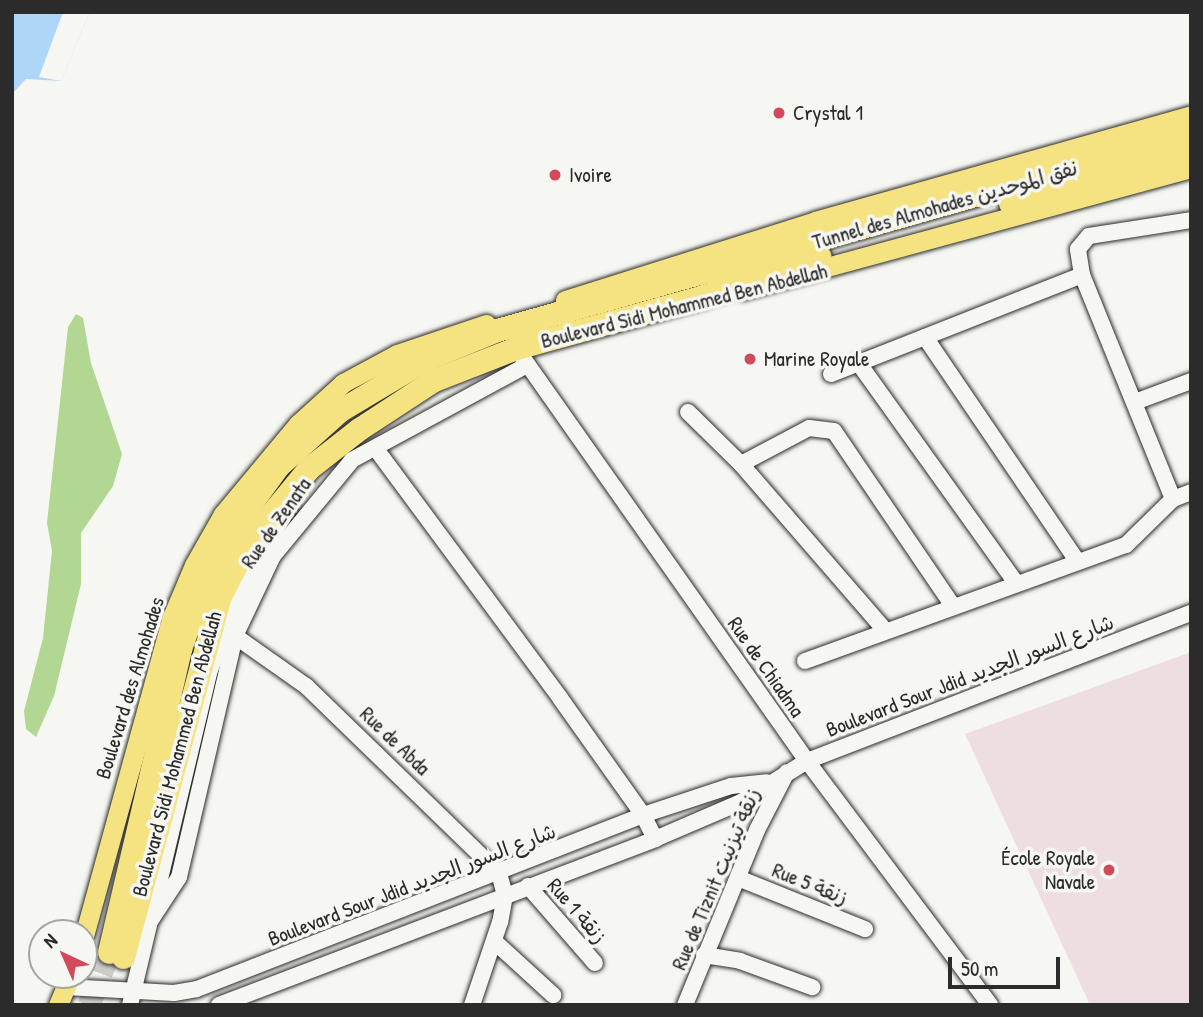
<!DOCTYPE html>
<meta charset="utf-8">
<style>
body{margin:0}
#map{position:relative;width:1203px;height:1017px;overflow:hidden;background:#f6f6f2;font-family:"Patrick Hand","Playpen Sans Arabic",sans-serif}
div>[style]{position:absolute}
.built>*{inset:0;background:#eedee2}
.green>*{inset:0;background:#b1d793}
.water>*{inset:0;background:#add6f8}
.pier>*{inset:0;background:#f6f6f2}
.highway-tunnel>*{height:23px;margin-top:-11.5px;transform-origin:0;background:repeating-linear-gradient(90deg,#cdcdca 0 23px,transparent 0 34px)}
.roads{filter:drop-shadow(0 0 2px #2b2b2b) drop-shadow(0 0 2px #2b2b2b)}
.minor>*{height:16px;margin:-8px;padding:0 8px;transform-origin:8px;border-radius:8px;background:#f6f6f2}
.major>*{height:19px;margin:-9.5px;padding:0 9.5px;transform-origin:9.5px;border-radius:9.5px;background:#f5e381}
.highway>*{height:23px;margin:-11.5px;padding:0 11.5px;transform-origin:11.5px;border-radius:11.5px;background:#f5e381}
.dots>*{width:19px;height:19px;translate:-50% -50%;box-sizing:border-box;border:4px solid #f6f6f2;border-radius:50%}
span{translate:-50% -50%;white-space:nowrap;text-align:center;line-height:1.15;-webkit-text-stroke:7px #f6f6f2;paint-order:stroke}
.poi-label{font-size:21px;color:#2b2b2b}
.left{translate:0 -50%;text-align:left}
.right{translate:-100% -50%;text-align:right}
.street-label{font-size:21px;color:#2b2b2b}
.frame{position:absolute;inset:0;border:14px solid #2b2b2b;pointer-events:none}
.north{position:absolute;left:28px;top:919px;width:70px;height:70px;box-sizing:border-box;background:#f6f6f2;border:2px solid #a5a5a2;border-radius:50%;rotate:316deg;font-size:19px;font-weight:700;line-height:28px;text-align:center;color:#2b2b2b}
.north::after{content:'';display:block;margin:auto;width:24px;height:32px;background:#d1495b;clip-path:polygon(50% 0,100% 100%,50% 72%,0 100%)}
.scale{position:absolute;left:948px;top:957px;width:112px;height:32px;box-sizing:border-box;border:4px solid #2b2b2b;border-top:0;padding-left:9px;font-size:21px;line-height:24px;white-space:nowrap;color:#2b2b2b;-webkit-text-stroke:5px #f6f6f2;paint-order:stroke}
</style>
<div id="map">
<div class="built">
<i style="clip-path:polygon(1191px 652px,1191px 1005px,1090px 1005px,965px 734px)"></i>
</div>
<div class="green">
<i style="clip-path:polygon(76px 314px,83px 318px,91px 363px,122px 454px,113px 486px,81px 533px,81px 584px,54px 696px,36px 737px,26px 729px,24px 711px,43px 638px,52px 551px,47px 523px,68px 327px)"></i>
</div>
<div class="water">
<i style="clip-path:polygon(12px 12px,90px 12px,61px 81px,26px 79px,12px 94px)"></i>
</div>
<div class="pier">
<i style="clip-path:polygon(63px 12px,90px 12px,61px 81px,39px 77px)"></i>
</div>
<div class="highway-tunnel">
<i style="left:89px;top:1005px;width:57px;rotate:-69.3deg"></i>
</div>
<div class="roads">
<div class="minor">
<i style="left:925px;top:337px;width:272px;rotate:55.8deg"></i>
<i style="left:516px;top:348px;width:505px;rotate:54.83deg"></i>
<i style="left:807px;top:761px;width:305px;rotate:53.1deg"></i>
<i style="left:860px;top:365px;width:269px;rotate:54.4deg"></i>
<i style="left:831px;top:374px;width:270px;rotate:-21.5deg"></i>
<i style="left:1135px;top:402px;width:60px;rotate:-20.6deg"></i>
<i style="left:688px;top:412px;width:74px;rotate:44.5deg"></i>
<i style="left:741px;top:464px;width:218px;rotate:49.1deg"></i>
<i style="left:376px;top:449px;width:310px;rotate:53.5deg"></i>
<i style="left:560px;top:698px;width:143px;rotate:54.6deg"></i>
<i style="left:643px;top:815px;width:27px;rotate:63deg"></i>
<i style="left:741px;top:464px;width:77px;rotate:-27.9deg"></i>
<i style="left:809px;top:428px;width:25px;rotate:7deg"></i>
<i style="left:834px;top:431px;width:212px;rotate:55.8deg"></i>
<i style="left:1173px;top:499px;width:242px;rotate:-112.1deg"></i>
<i style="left:1082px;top:275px;width:26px;rotate:-99deg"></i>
<i style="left:1078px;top:249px;width:17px;rotate:-50deg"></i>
<i style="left:1089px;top:236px;width:103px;rotate:-8.9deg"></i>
<i style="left:235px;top:636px;width:87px;rotate:35.2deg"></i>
<i style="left:306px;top:686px;width:269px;rotate:44.1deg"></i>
<i style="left:499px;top:873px;width:23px;rotate:75deg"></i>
<i style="left:505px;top:895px;width:27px;rotate:100deg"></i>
<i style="left:500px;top:922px;width:88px;rotate:108.6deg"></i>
<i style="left:805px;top:661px;width:341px;rotate:-19.9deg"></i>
<i style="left:1126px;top:545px;width:66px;rotate:-44.4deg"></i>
<i style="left:1173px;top:499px;width:19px;rotate:-21deg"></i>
<i style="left:738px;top:878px;width:137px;rotate:21.9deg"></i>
<i style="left:528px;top:886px;width:102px;rotate:49deg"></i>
<i style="left:151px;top:920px;width:51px;rotate:-56.9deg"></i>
<i style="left:179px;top:877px;width:247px;rotate:-76.9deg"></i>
<i style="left:235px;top:636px;width:89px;rotate:-64.6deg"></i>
<i style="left:273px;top:556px;width:124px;rotate:-50.5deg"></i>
<i style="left:352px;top:460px;width:199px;rotate:-28.5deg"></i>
<i style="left:495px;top:942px;width:79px;rotate:42.4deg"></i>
<i style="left:704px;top:955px;width:36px;rotate:9deg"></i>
<i style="left:740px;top:961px;width:77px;rotate:19.9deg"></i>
<i style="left:66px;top:987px;width:108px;rotate:3.2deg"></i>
<i style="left:174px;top:993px;width:23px;rotate:-10deg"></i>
<i style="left:197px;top:989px;width:479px;rotate:-21.3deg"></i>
<i style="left:643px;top:815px;width:93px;rotate:-18.2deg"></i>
<i style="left:731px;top:786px;width:36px;rotate:-6deg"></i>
<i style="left:130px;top:1005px;width:344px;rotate:-76.6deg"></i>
<i style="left:210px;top:670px;width:95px;rotate:-69.1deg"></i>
<i style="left:244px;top:581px;width:90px;rotate:-58.6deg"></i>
<i style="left:219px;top:1005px;width:467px;rotate:-20.8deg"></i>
<i style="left:655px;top:839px;width:94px;rotate:-23.3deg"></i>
<i style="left:741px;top:802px;width:78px;rotate:-31.8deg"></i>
<i style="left:807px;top:761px;width:412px;rotate:-21.1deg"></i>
<i style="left:685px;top:1005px;width:189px;rotate:-67.6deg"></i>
<i style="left:757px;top:830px;width:65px;rotate:-62.7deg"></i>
</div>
<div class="major">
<i style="left:742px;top:290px;width:465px;rotate:-15.2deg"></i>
<i style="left:565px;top:300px;width:262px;rotate:-17.5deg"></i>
<i style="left:815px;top:221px;width:391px;rotate:-15.7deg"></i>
<i style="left:84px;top:936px;width:331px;rotate:-74.6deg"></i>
<i style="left:172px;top:617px;width:56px;rotate:-67.1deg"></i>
<i style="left:194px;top:565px;width:59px;rotate:-60.4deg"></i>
<i style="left:223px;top:514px;width:117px;rotate:-50.2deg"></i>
<i style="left:298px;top:424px;width:61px;rotate:-42.3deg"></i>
<i style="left:343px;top:383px;width:61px;rotate:-28.2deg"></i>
<i style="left:397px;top:354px;width:94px;rotate:-18.6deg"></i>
<i style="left:58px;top:1005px;width:33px;rotate:-67deg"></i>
</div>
<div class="highway">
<i style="left:1010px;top:203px;width:188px;rotate:-15.7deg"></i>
<i style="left:109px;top:952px;width:311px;rotate:-76.8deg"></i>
<i style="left:180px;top:649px;width:67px;rotate:-70.8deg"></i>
<i style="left:202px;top:586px;width:66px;rotate:-61.9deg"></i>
<i style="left:233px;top:528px;width:77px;rotate:-54deg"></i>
<i style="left:278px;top:466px;width:82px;rotate:-42deg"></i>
<i style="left:339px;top:411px;width:101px;rotate:-30.9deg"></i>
<i style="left:426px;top:359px;width:77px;rotate:-22.2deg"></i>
<i style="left:497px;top:330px;width:721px;rotate:-15.77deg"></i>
<i style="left:123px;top:957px;width:372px;rotate:-75deg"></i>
<i style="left:219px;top:598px;width:63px;rotate:-62.6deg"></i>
<i style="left:248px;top:542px;width:96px;rotate:-50.5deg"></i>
<i style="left:309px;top:468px;width:63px;rotate:-38deg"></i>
<i style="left:359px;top:429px;width:90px;rotate:-33.2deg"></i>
<i style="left:434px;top:380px;width:88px;rotate:-21.3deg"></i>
<i style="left:516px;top:348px;width:194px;rotate:-15.5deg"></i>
<i style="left:703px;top:296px;width:123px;rotate:-19deg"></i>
</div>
</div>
<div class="dots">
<i style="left:779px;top:113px;background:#d1495b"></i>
<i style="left:555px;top:175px;background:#d1495b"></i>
<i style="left:750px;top:359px;background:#d1495b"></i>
<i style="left:1109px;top:870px;background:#d1495b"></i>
</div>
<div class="poi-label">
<span class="left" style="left:793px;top:113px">Crystal 1</span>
<span class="left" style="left:569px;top:175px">Ivoire</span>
<span class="left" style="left:764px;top:359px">Marine Royale</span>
<span class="right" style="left:1095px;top:870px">École Royale<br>Navale</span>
</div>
<div class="street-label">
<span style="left:945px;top:205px;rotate:-16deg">Tunnel des Almohades نفق الموحدين</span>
<span style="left:684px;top:306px;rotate:-14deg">Boulevard Sidi Mohammed Ben Abdellah</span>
<span style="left:276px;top:523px;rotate:-55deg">Rue de Zenata</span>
<span style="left:766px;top:667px;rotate:55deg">Rue de Chiadma</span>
<span style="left:970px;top:676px;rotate:-21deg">Boulevard Sour Jdid شارع السور الجديد</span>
<span style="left:130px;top:688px;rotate:-73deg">Boulevard des Almohades</span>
<span style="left:395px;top:741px;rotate:44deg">Rue de Abda</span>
<span style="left:177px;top:754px;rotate:-75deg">Boulevard Sidi Mohammed Ben Abdellah</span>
<span style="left:716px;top:879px;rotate:-67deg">Rue de Tiznit زنقة تيزنيت</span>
<span style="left:810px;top:884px;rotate:22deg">Rue 5 زنقة</span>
<span style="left:412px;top:885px;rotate:-21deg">Boulevard Sour Jdid شارع السور الجديد</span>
<span style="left:577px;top:911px;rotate:49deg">Rue 1 زنقة</span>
</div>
<div class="frame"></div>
<div class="north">N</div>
<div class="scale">50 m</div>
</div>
